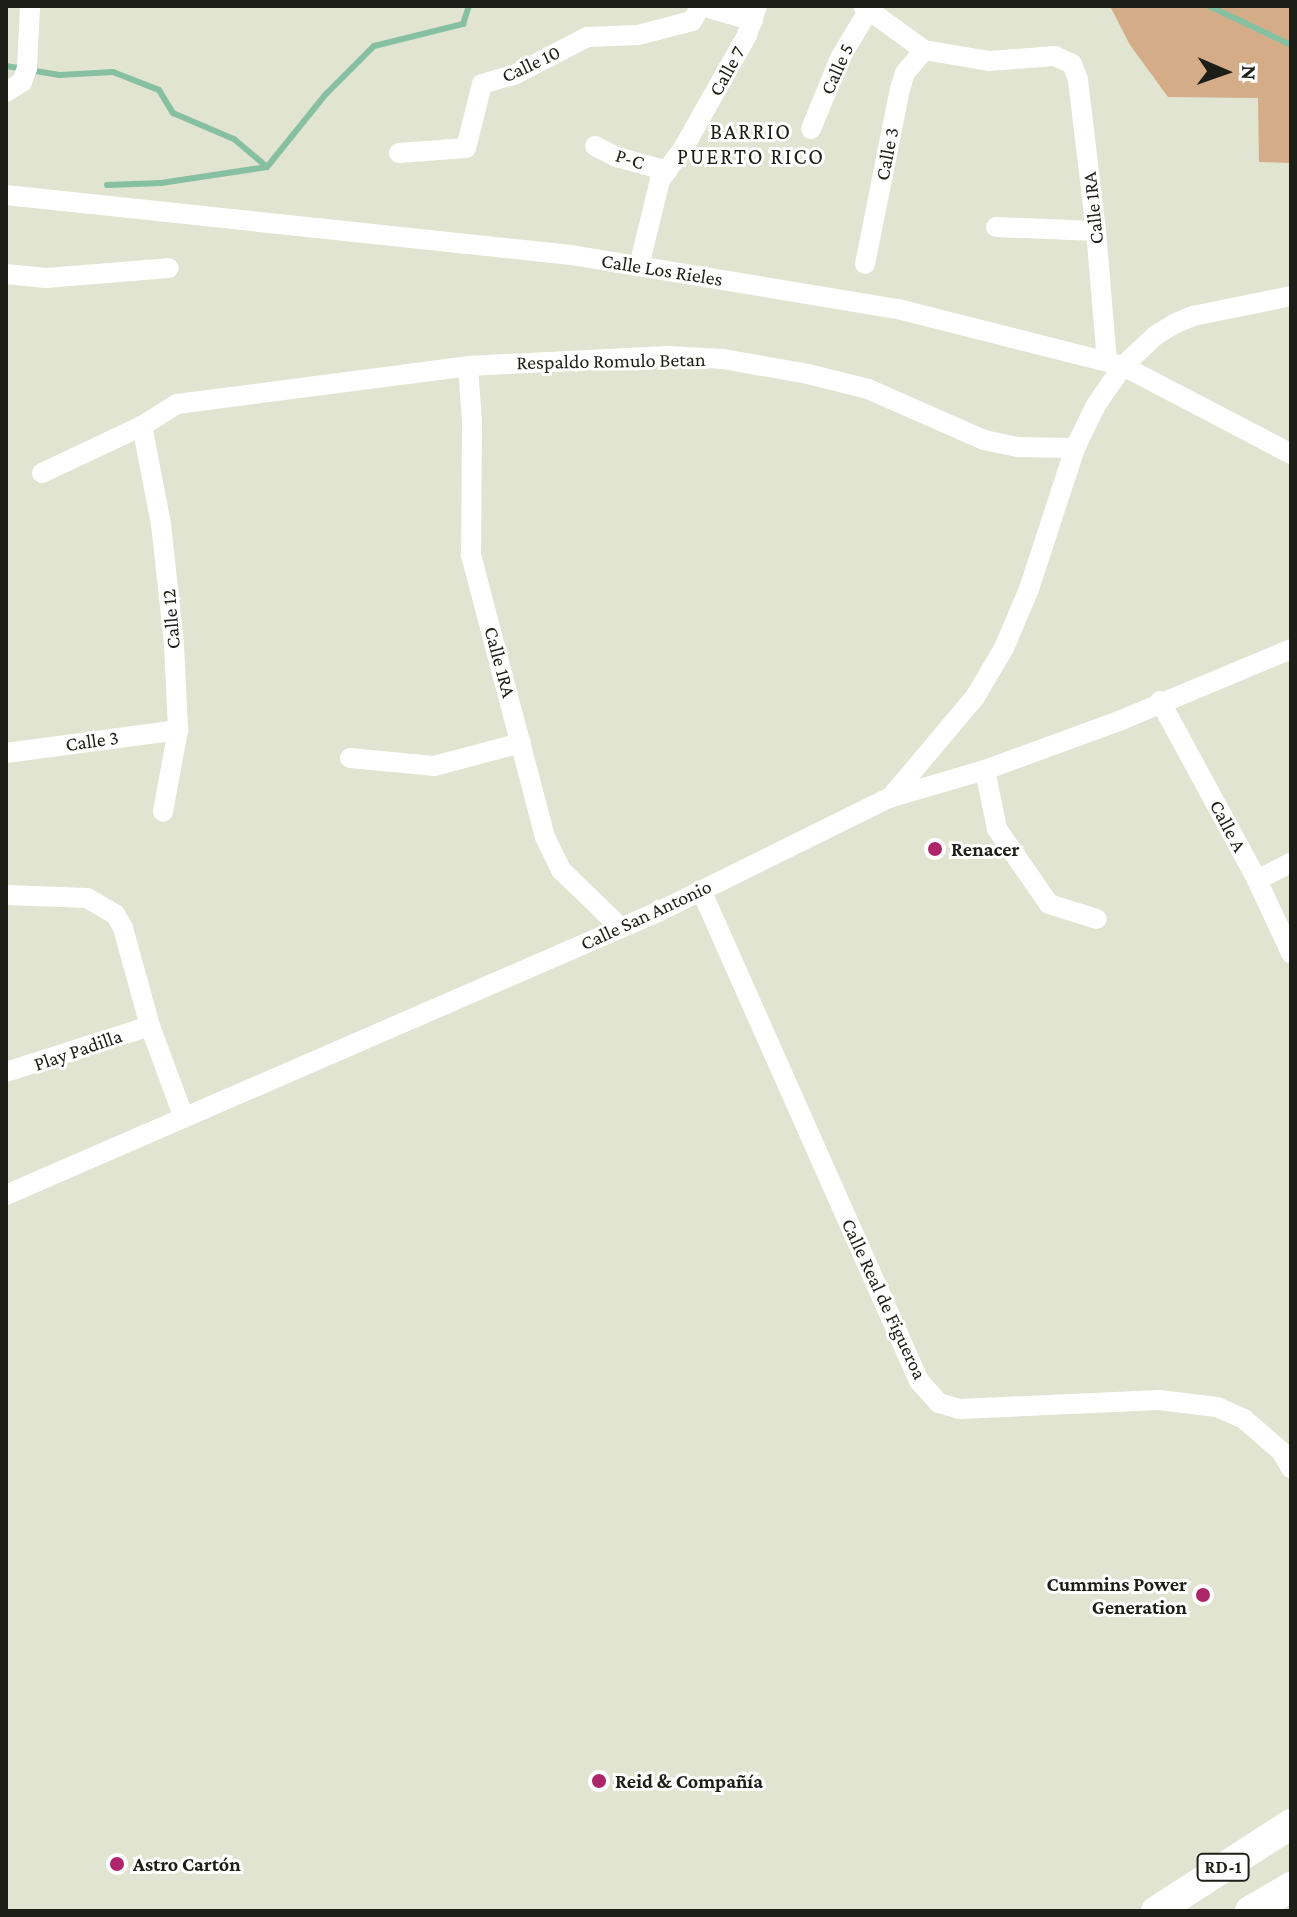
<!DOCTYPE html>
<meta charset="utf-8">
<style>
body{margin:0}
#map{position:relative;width:1297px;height:1917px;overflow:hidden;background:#e1e4d0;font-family:"Crimson Pro",serif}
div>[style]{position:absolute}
.green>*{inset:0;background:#d4ad88}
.stream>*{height:6px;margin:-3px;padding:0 3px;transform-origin:3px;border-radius:3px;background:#87c0a1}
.minor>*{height:20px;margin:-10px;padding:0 10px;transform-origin:10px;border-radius:10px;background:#fff}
.highway>*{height:30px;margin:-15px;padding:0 15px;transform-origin:15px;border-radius:15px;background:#fff}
.dots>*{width:22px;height:22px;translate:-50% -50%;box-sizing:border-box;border:4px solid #fff;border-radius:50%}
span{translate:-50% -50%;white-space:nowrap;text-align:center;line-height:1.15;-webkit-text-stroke:6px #fff;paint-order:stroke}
.shield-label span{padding:2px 6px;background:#fff;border:2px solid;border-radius:6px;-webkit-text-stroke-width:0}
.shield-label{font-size:18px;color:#1d1e17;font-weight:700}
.street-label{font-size:20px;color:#1d1e17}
.poi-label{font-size:20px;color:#1d1e17;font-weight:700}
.left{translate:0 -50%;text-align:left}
.right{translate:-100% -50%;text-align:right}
.neighbourhood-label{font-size:22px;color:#1d1e17;letter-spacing:2px}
.frame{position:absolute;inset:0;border:8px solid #1d1e17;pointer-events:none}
.north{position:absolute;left:1185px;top:32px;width:80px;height:80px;-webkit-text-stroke:6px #fff;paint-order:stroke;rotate:92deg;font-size:22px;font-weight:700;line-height:32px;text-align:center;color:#1d1e17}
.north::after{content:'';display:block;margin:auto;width:28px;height:36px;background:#1d1e17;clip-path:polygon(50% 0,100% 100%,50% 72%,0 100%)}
</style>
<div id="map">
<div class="green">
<i style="clip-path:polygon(1110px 6px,1291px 6px,1291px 163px,1259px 162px,1258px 98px,1168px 97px,1130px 45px)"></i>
</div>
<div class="stream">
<i style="left:1209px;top:6px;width:91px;rotate:25.4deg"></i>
<i style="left:6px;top:66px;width:54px;rotate:9.6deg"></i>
<i style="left:59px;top:75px;width:54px;rotate:-3.2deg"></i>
<i style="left:113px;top:72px;width:49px;rotate:21.4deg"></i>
<i style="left:159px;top:90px;width:27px;rotate:59deg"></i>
<i style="left:173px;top:113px;width:66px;rotate:23.1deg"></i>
<i style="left:234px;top:139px;width:43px;rotate:40.3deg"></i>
<i style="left:107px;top:185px;width:54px;rotate:-2.1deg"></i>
<i style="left:161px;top:183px;width:107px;rotate:-8.6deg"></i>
<i style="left:267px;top:167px;width:92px;rotate:-51.1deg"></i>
<i style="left:325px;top:95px;width:69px;rotate:-45deg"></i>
<i style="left:374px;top:46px;width:92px;rotate:-13.9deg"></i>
<i style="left:463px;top:24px;width:19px;rotate:-72deg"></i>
</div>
<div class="minor">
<i style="left:702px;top:6px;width:53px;rotate:16.4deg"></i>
<i style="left:863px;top:6px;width:75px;rotate:35.8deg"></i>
<i style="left:924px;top:50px;width:66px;rotate:9.6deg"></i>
<i style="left:989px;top:61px;width:66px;rotate:-4.3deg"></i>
<i style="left:1055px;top:56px;width:19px;rotate:25deg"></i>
<i style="left:1072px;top:64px;width:17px;rotate:69deg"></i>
<i style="left:1078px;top:80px;width:152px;rotate:83.2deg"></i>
<i style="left:1096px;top:231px;width:130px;rotate:85.2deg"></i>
<i style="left:6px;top:92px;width:19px;rotate:-32deg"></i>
<i style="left:22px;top:82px;width:15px;rotate:-70deg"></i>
<i style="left:27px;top:68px;width:62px;rotate:-87.2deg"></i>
<i style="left:811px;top:129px;width:77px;rotate:-67.8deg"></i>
<i style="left:840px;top:58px;width:55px;rotate:-59.2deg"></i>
<i style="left:595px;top:146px;width:25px;rotate:27deg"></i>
<i style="left:617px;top:157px;width:52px;rotate:15.6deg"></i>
<i style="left:399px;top:153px;width:67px;rotate:-4.3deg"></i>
<i style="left:466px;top:148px;width:66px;rotate:-76deg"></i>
<i style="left:482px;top:84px;width:35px;rotate:-16deg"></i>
<i style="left:516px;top:74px;width:80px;rotate:-27.5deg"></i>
<i style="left:587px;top:37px;width:51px;rotate:-2.2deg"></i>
<i style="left:638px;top:35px;width:56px;rotate:-14.5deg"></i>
<i style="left:692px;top:21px;width:17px;rotate:-59deg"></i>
<i style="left:6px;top:195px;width:568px;rotate:6.06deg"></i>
<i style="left:571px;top:255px;width:331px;rotate:9.4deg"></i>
<i style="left:898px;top:309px;width:232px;rotate:14.2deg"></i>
<i style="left:1123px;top:366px;width:190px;rotate:27.6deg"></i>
<i style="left:996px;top:227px;width:100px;rotate:2.3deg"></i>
<i style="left:865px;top:264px;width:178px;rotate:-78.7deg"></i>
<i style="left:900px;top:89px;width:17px;rotate:-73deg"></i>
<i style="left:905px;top:73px;width:30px;rotate:-50deg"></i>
<i style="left:639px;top:266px;width:89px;rotate:-76.3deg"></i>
<i style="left:660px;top:180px;width:41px;rotate:-54deg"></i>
<i style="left:684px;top:147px;width:129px;rotate:-60.6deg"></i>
<i style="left:747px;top:35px;width:31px;rotate:-71deg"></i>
<i style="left:6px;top:274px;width:40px;rotate:5.7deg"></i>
<i style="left:46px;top:278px;width:123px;rotate:-4.6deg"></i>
<i style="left:468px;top:366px;width:56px;rotate:85.9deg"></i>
<i style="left:472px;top:422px;width:133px;rotate:90.4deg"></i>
<i style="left:471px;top:555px;width:292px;rotate:75.3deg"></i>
<i style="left:545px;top:837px;width:37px;rotate:64deg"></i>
<i style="left:561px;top:870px;width:83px;rotate:44deg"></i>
<i style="left:142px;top:426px;width:100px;rotate:79deg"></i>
<i style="left:161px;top:524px;width:121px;rotate:83.8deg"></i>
<i style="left:174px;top:644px;width:86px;rotate:87.3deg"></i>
<i style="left:178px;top:730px;width:83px;rotate:100.4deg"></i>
<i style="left:42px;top:473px;width:110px;rotate:-25.2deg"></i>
<i style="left:142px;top:426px;width:41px;rotate:-32.2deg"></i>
<i style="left:177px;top:404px;width:293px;rotate:-7.4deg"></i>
<i style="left:468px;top:366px;width:199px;rotate:-2.9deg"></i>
<i style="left:667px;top:356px;width:56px;rotate:3.1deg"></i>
<i style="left:723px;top:359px;width:86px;rotate:10deg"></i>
<i style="left:808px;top:374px;width:62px;rotate:14deg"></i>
<i style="left:868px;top:389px;width:127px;rotate:23.7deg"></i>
<i style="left:984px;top:440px;width:35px;rotate:12deg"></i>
<i style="left:1018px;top:447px;width:57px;rotate:1deg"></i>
<i style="left:1160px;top:701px;width:204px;rotate:61.5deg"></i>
<i style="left:1257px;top:880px;width:81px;rotate:65deg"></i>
<i style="left:6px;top:753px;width:174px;rotate:-7.6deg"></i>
<i style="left:350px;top:758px;width:84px;rotate:5.4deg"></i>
<i style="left:434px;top:766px;width:90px;rotate:-14.8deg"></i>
<i style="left:985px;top:770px;width:60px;rotate:78.5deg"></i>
<i style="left:997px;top:829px;width:91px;rotate:55.3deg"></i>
<i style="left:1049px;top:904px;width:50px;rotate:17.4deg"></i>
<i style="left:890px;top:798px;width:132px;rotate:-49.9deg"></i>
<i style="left:975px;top:697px;width:57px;rotate:-59.4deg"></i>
<i style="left:1004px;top:648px;width:64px;rotate:-67deg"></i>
<i style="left:1029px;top:589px;width:148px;rotate:-71.9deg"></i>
<i style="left:1075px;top:448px;width:48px;rotate:-64deg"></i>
<i style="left:1096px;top:405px;width:47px;rotate:-55.3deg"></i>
<i style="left:1123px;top:366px;width:45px;rotate:-43.2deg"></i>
<i style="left:1156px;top:335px;width:21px;rotate:-31deg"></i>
<i style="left:1174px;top:324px;width:21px;rotate:-23deg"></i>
<i style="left:1193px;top:316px;width:100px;rotate:-11.5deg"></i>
<i style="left:1257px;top:880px;width:38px;rotate:-27deg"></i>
<i style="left:701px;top:890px;width:537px;rotate:66.06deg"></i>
<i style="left:919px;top:1381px;width:30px;rotate:48deg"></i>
<i style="left:939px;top:1403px;width:22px;rotate:16deg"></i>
<i style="left:960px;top:1409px;width:199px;rotate:-2.6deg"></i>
<i style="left:1159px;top:1400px;width:58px;rotate:6.9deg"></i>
<i style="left:1217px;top:1407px;width:30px;rotate:24deg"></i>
<i style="left:1244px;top:1419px;width:49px;rotate:40.9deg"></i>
<i style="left:1281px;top:1451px;width:20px;rotate:60deg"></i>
<i style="left:6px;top:895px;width:81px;rotate:2.1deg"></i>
<i style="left:87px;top:898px;width:32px;rotate:30deg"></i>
<i style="left:115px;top:914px;width:16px;rotate:60deg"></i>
<i style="left:123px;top:928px;width:102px;rotate:74.6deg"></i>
<i style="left:150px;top:1026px;width:98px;rotate:69.7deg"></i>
<i style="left:6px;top:1072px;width:151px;rotate:-17.7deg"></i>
<i style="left:6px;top:1195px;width:713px;rotate:-23.47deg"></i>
<i style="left:660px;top:911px;width:255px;rotate:-26.3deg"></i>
<i style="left:889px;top:798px;width:100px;rotate:-16.3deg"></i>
<i style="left:985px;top:770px;width:143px;rotate:-20.1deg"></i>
<i style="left:1119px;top:721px;width:186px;rotate:-22.7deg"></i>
</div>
<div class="highway">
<i style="left:1156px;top:1911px;width:161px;rotate:-32.8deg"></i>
<i style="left:1250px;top:1911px;width:48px;rotate:-30.3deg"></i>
</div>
<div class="dots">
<i style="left:935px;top:849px;background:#ae266a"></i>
<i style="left:1203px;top:1595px;background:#ae266a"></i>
<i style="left:599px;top:1781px;background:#ae266a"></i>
<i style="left:117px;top:1864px;background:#ae266a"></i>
</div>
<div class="shield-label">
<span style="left:1223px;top:1867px">RD-1</span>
</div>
<div class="street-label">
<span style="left:531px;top:64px;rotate:-25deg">Calle 10</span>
<span style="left:837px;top:69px;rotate:-66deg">Calle 5</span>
<span style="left:727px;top:71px;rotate:-61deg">Calle 7</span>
<span style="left:887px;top:154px;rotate:-79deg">Calle 3</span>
<span style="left:630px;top:159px;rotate:18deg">P-C</span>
<span style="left:1093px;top:208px;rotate:-96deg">Calle 1RA</span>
<span style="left:662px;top:270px;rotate:9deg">Calle Los Rieles</span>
<span style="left:611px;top:361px;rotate:-1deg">Respaldo Romulo Betan</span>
<span style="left:171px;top:619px;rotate:-95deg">Calle 12</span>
<span style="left:500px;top:662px;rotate:75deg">Calle 1RA</span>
<span style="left:92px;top:741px;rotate:-8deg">Calle 3</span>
<span style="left:1228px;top:826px;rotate:62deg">Calle A</span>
<span style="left:646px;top:915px;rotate:-25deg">Calle San Antonio</span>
<span style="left:78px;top:1050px;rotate:-19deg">Play Padilla</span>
<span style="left:884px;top:1299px;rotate:65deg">Calle Real de Figueroa</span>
</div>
<div class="poi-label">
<span class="left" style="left:951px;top:849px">Renacer</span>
<span class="right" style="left:1187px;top:1596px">Cummins Power<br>Generation</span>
<span class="left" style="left:615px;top:1781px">Reid &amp; Compañía</span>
<span class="left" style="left:133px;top:1864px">Astro Cartón</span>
</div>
<div class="neighbourhood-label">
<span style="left:751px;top:144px">BARRIO<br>PUERTO RICO</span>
</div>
<div class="frame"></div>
<div class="north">N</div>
</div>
